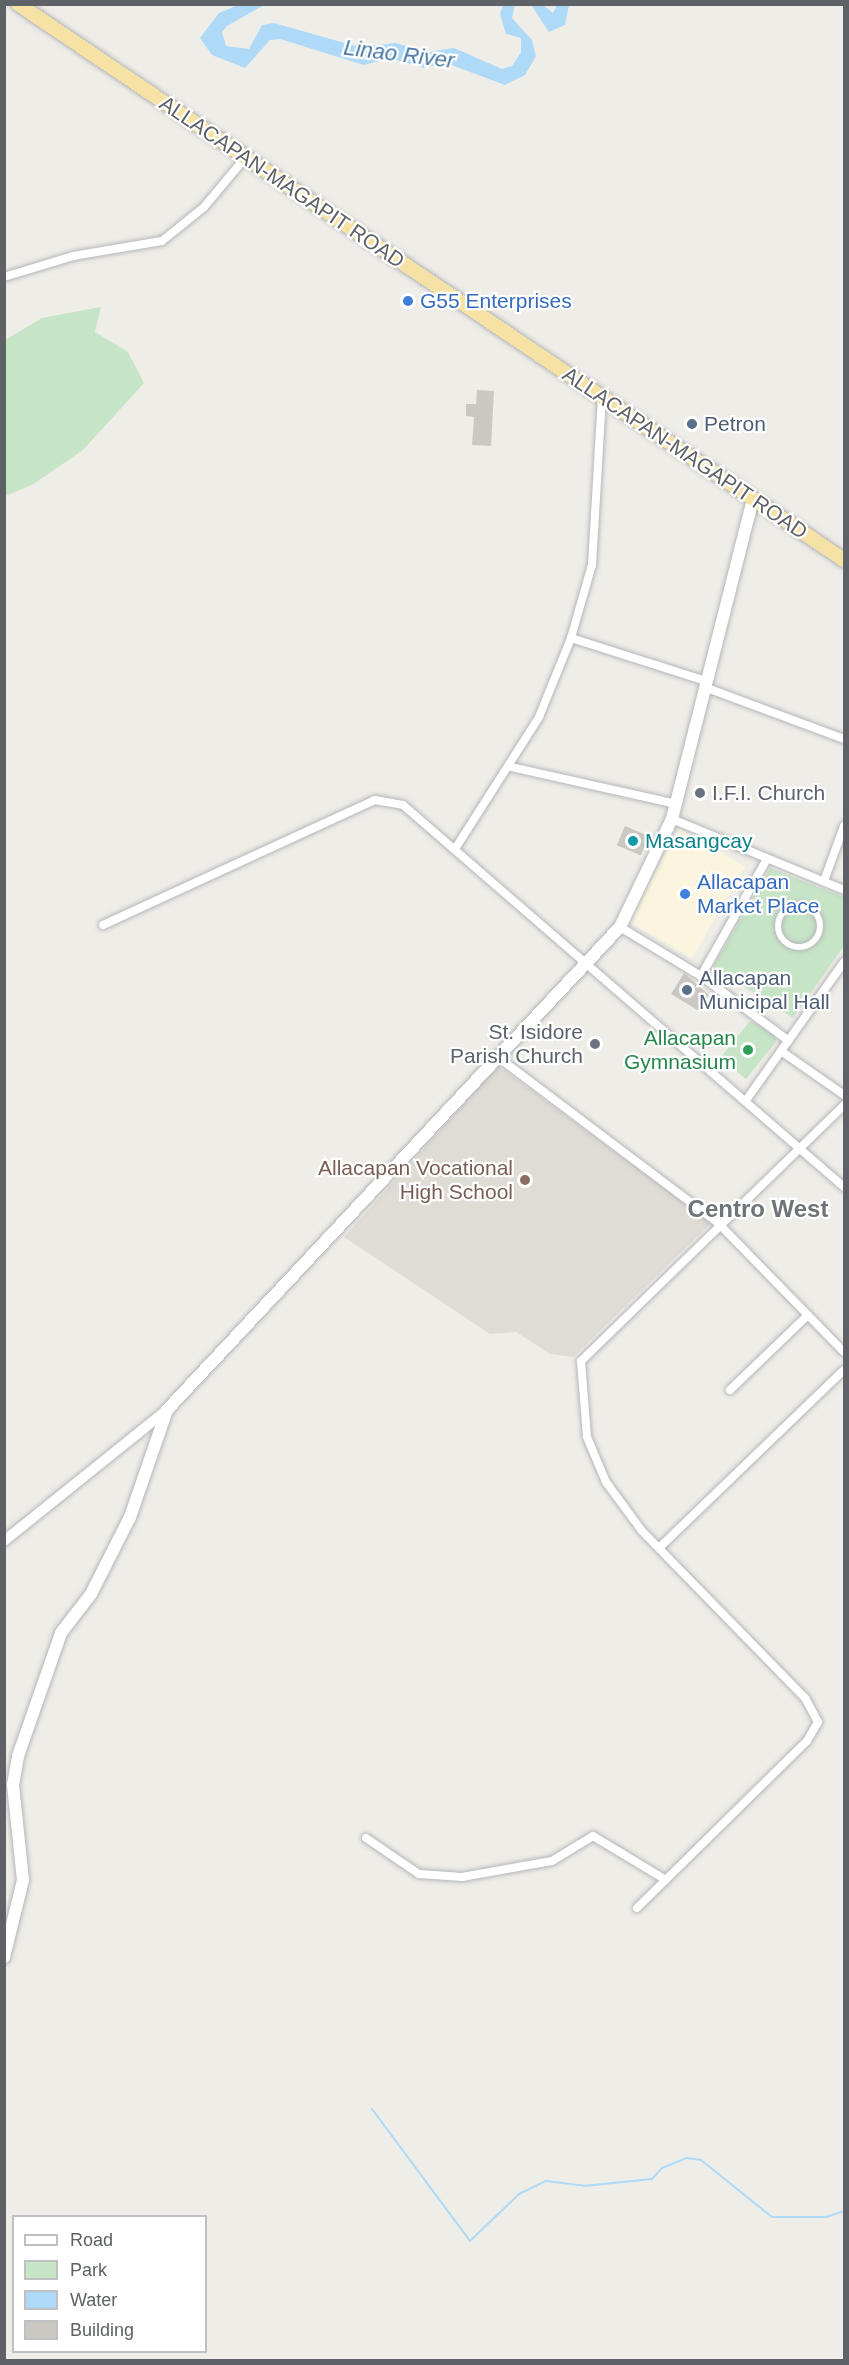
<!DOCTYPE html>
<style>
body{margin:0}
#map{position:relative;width:849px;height:2365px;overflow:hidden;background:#efede7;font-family:Arial,sans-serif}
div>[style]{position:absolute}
.commercial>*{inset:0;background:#fbf4df;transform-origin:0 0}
.education>*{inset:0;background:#dfdcd5}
.green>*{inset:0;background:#c6e4c6}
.water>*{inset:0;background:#aedaf8}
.stream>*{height:2px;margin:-1px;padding:0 1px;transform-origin:1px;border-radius:1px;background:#aedaf8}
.building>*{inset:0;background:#cbc8c4;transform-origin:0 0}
.roads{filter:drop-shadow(0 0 2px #b4b7ba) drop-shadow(0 0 2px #b4b7ba)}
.pedestrian>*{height:6px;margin:-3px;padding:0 3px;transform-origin:3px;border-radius:3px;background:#fff}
.pedestrian>.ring{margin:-3px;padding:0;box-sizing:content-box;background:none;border:6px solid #fff;border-radius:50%}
.minor>*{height:8px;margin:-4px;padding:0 4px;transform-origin:4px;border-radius:4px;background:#fff}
.tertiary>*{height:10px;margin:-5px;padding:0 5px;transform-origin:5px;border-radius:5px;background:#fff}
.secondary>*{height:12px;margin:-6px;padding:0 6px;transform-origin:6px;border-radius:6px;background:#fff}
.trunk>*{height:14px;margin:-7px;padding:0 7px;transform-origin:7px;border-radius:7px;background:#f7e2a5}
.dots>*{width:16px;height:16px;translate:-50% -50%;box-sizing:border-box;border:3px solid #fff;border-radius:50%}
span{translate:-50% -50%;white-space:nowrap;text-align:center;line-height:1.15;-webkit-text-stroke:4.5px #fff;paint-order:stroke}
.street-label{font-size:21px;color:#5e6266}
.shop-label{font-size:21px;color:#366cbe}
.left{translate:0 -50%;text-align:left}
.service-label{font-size:21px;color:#4e5e75}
.worship-label{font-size:21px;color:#5b616d}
.right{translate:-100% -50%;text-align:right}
.culture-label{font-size:21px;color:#0d838f}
.leisure-label{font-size:21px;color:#27864d}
.education-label{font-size:21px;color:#785e54}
.water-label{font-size:22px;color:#4776a2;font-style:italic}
.quarter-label{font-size:24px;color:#6f7478;font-weight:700}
.frame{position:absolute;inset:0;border:6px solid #5e6266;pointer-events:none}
.legend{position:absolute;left:12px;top:2215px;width:195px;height:138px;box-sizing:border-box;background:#fff;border:2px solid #bfc0c2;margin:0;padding:8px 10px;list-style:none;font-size:18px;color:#5e6266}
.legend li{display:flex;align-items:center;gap:12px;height:30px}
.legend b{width:30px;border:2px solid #bfc0c2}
</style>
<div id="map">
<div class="commercial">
<i style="left:680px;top:829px;width:75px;height:106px;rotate:30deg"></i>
</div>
<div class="education">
<i style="clip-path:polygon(498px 1066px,711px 1223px,573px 1357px,550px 1354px,516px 1332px,490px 1334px,344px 1237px)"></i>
</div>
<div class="green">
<i style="clip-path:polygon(101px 307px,95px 332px,128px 352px,144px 383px,83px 450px,32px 485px,5px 496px,5px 340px,42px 318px)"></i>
<i style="clip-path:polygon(770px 868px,844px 897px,844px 946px,793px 1018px,713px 967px)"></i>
<i style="clip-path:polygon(750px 1021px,776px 1034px,776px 1042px,746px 1079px,720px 1058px)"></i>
</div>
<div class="water">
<i style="clip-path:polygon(264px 5px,227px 26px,222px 32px,226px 46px,249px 49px,262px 25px,274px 23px,359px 47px,395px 43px,427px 52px,454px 48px,502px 69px,512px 66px,521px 52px,521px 38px,506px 34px,500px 14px,503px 5px,515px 4px,512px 18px,532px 40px,536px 56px,525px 75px,505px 85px,446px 63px,424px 68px,390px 58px,364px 65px,280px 39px,270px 40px,245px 68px,212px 55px,200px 38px,219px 13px,238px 5px)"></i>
<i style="clip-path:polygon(531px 5px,543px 5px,553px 13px,557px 5px,569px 5px,565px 25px,549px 32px)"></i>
</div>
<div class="stream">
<i style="left:372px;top:2109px;width:164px;rotate:53.4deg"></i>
<i style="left:470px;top:2241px;width:68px;rotate:-43.8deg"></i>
<i style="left:519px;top:2194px;width:30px;rotate:-26deg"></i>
<i style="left:546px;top:2181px;width:38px;rotate:7deg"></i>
<i style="left:584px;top:2186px;width:68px;rotate:-5.9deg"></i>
<i style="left:652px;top:2179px;width:15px;rotate:-48deg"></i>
<i style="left:662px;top:2168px;width:27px;rotate:-22deg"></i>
<i style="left:687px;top:2158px;width:14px;rotate:8deg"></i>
<i style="left:701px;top:2160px;width:91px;rotate:38.8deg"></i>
<i style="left:772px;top:2217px;width:54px"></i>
<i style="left:826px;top:2217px;width:19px;rotate:-18deg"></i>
</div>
<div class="building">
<i style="clip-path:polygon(477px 390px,494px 391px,491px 446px,472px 445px,474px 417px,466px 416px,466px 404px,476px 404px)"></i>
<i style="left:625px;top:826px;width:26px;height:21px;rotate:23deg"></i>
<i style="clip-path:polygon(684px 973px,709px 995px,699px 1011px,671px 994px)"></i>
</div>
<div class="roads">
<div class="pedestrian">
<i class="ring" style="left:778px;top:905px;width:36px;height:36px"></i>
</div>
<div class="minor">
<i style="left:4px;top:277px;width:72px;rotate:-16.9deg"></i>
<i style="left:73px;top:256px;width:90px;rotate:-9.6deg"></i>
<i style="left:162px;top:241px;width:54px;rotate:-39deg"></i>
<i style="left:204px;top:207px;width:64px;rotate:-50.1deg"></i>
<i style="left:571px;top:638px;width:142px;rotate:17.7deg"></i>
<i style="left:704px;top:687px;width:149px;rotate:20.4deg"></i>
<i style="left:511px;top:767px;width:169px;rotate:12.6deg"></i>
<i style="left:672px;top:819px;width:186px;rotate:22.4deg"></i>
<i style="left:455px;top:849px;width:156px;rotate:-57.5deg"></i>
<i style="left:539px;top:717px;width:85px;rotate:-67.9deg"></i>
<i style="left:571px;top:638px;width:76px;rotate:-74deg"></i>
<i style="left:592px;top:565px;width:166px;rotate:-86.6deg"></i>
<i style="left:824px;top:881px;width:59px;rotate:-70deg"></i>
<i style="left:103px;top:925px;width:299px;rotate:-24.7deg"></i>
<i style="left:375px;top:800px;width:28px;rotate:10deg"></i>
<i style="left:403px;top:805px;width:583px;rotate:40.9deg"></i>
<i style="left:620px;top:927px;width:95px;rotate:31.2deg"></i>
<i style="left:701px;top:976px;width:109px;rotate:36.5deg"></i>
<i style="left:701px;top:976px;width:134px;rotate:-60.6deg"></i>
<i style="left:781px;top:1051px;width:77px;rotate:34.9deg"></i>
<i style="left:499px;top:1058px;width:274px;rotate:37deg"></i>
<i style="left:718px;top:1223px;width:180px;rotate:45.7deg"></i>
<i style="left:747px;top:1099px;width:168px;rotate:-54.7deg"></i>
<i style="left:730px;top:1390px;width:108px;rotate:-43.9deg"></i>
<i style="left:660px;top:1547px;width:255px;rotate:-43.9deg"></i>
<i style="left:366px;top:1838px;width:64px;rotate:34.2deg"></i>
<i style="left:419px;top:1874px;width:43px;rotate:4deg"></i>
<i style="left:462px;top:1877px;width:91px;rotate:-10.1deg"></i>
<i style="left:552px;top:1861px;width:48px;rotate:-31.4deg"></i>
<i style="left:593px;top:1836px;width:85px;rotate:31.1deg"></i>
<i style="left:637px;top:1908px;width:238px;rotate:-44.5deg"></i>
<i style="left:807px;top:1741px;width:22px;rotate:-60deg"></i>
<i style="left:818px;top:1722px;width:27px;rotate:-118deg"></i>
<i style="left:805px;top:1698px;width:233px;rotate:-134.3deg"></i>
<i style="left:642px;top:1531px;width:61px;rotate:-126.3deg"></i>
<i style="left:606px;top:1482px;width:49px;rotate:-112.9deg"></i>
<i style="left:587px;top:1437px;width:76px;rotate:-94.5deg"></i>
<i style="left:581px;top:1361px;width:367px;rotate:-44.2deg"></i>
</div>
<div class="tertiary">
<i style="left:4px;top:1541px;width:209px;rotate:-38.8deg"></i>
</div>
<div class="secondary">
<i style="left:4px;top:1957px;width:79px;rotate:-76.1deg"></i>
<i style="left:23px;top:1880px;width:96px;rotate:-96deg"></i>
<i style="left:13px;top:1785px;width:29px;rotate:-80deg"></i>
<i style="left:18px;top:1756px;width:130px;rotate:-70.7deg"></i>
<i style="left:61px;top:1633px;width:49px;rotate:-52.4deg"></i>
<i style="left:91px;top:1594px;width:86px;rotate:-63.1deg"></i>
<i style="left:130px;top:1517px;width:113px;rotate:-70.9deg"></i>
<i style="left:167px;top:1410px;width:662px;rotate:-46.84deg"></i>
<i style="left:620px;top:927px;width:120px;rotate:-64.3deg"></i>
<i style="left:672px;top:819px;width:330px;rotate:-75.8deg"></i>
</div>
<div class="trunk">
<i style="left:18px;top:4px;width:996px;rotate:33.95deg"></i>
</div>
</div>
<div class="dots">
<i style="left:408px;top:301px;background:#3f7fe0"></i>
<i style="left:692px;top:424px;background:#5c6f8a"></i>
<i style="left:700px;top:793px;background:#6b7280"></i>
<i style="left:633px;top:841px;background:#0f9aa8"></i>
<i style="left:685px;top:894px;background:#3f7fe0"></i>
<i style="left:687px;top:990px;background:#5c6f8a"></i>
<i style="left:595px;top:1044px;background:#6b7280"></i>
<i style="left:748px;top:1050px;background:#2e9e5b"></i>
<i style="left:525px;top:1180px;background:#8d6e63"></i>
</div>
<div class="street-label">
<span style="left:282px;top:182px;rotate:34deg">ALLACAPAN-MAGAPIT ROAD</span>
<span style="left:685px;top:453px;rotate:34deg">ALLACAPAN-MAGAPIT ROAD</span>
</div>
<div class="shop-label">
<span class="left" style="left:420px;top:301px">G55 Enterprises</span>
<span class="left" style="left:697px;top:894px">Allacapan<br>Market Place</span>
</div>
<div class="service-label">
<span class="left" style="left:704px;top:424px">Petron</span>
<span class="left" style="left:699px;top:990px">Allacapan<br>Municipal Hall</span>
</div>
<div class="worship-label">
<span class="left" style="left:712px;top:793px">I.F.I. Church</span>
<span class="right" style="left:583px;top:1044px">St. Isidore<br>Parish Church</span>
</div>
<div class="culture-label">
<span class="left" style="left:645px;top:841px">Masangcay</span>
</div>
<div class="leisure-label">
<span class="right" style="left:736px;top:1050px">Allacapan<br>Gymnasium</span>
</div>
<div class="education-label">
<span class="right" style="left:513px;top:1180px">Allacapan Vocational<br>High School</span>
</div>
<div class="water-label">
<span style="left:399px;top:54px;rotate:7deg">Linao River</span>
</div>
<div class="quarter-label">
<span style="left:758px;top:1209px">Centro West</span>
</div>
<div class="frame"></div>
<ul class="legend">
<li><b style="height:8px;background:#fff"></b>Road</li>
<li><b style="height:16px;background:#c6e4c6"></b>Park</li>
<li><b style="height:16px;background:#aedaf8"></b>Water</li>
<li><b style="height:16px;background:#cbc8c4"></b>Building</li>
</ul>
</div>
